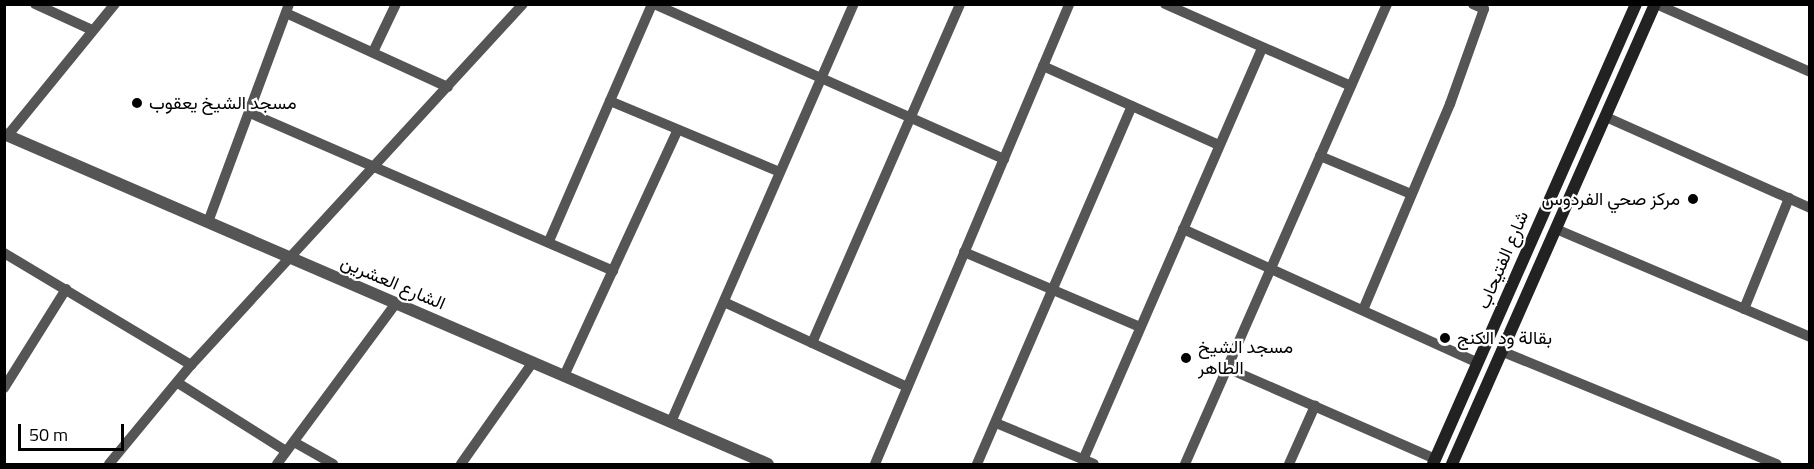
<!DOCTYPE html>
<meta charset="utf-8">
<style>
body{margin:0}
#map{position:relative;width:1814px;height:469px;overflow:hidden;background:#fff;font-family:"Titillium Web",Vazirmatn,sans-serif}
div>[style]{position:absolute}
.minor>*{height:10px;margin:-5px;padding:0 5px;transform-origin:5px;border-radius:5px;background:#555}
.tertiary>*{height:12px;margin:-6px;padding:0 6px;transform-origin:6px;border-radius:6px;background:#555}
.secondary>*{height:12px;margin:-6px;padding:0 6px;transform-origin:6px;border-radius:6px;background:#222}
.dots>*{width:16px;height:16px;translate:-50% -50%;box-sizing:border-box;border:3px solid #fff;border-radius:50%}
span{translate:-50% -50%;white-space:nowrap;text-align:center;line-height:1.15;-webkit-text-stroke:4.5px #fff;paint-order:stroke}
.poi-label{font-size:18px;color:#000}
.left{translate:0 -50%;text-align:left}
.right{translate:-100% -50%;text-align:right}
.street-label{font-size:18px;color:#000}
.frame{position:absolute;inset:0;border:6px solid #000;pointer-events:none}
.scale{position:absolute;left:18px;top:424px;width:106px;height:27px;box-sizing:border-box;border:3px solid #000;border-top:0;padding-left:8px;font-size:18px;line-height:21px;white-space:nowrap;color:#000;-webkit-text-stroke:4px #fff;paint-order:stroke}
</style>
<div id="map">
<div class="minor">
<i style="left:35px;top:4px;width:63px;rotate:24.5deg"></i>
<i style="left:654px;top:4px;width:383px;rotate:23.9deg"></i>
<i style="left:1165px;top:4px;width:203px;rotate:23.8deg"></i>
<i style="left:1656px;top:4px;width:168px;rotate:23.8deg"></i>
<i style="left:286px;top:13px;width:178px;rotate:24.6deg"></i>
<i style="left:373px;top:52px;width:53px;rotate:-64.4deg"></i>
<i style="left:1043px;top:66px;width:193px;rotate:24.2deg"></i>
<i style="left:610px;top:101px;width:184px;rotate:22.7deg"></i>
<i style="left:250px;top:113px;width:396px;rotate:23.5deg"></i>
<i style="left:1606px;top:117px;width:223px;rotate:24deg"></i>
<i style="left:8px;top:135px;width:169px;rotate:-50.8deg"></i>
<i style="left:1320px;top:156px;width:99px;rotate:22.7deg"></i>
<i style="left:208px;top:222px;width:233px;rotate:-69.6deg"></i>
<i style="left:1183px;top:229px;width:324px;rotate:24.4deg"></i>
<i style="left:1556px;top:229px;width:276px;rotate:23deg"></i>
<i style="left:549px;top:241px;width:258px;rotate:-66.5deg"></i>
<i style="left:964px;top:252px;width:191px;rotate:23.1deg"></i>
<i style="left:4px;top:253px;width:218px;rotate:30.9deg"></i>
<i style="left:724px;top:302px;width:202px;rotate:24.9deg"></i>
<i style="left:1744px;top:309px;width:120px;rotate:-67.9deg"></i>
<i style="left:1363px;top:310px;width:224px;rotate:-67.1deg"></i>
<i style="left:1450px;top:104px;width:101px;rotate:-70.3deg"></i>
<i style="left:1484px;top:9px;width:12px;rotate:-156deg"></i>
<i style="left:812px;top:343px;width:370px;rotate:-66.4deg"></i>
<i style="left:1501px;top:351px;width:298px;rotate:22.3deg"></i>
<i style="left:1227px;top:368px;width:227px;rotate:23.6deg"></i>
<i style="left:564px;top:376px;width:270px;rotate:-65.2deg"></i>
<i style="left:178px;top:383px;width:128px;rotate:32.2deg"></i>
<i style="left:4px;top:388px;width:117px;rotate:-57.9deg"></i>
<i style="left:671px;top:422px;width:456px;rotate:-66.4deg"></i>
<i style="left:996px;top:423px;width:106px;rotate:22.7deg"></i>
<i style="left:294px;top:442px;width:45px;rotate:29.4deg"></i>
<i style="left:1083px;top:460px;width:449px;rotate:-66.5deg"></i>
<i style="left:109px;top:464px;width:129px;rotate:-50.4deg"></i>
<i style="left:191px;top:365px;width:490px;rotate:-47.4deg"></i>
<i style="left:277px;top:464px;width:200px;rotate:-53.5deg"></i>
<i style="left:461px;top:464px;width:125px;rotate:-54.8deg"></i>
<i style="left:875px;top:464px;width:499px;rotate:-67.1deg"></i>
<i style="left:977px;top:464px;width:390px;rotate:-66.6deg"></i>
<i style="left:1185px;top:464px;width:502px;rotate:-66.29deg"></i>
<i style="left:1289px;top:464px;width:64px;rotate:-65.9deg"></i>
</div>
<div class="tertiary">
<i style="left:4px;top:134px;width:832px;rotate:23.36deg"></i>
</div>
<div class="secondary">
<i style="left:1433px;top:464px;width:503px;rotate:-66.19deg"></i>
<i style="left:1452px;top:464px;width:503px;rotate:-66.19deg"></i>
</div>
<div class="dots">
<i style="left:137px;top:103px;background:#000"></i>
<i style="left:1693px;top:199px;background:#000"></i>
<i style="left:1445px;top:338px;background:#000"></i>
<i style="left:1186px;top:358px;background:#000"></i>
</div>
<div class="poi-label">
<span class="left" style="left:149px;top:103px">مسجد الشيخ يعقوب</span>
<span class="right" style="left:1680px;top:199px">مركز صحي الفردوس</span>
<span class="left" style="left:1457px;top:338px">بقالة ود الكنج</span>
<span class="left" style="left:1198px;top:358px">مسجد الشيخ<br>الطاهر</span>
</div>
<div class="street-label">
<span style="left:1503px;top:260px;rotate:-67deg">شارع الفتيحاب</span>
<span style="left:393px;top:283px;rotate:23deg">الشارع العشرين</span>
</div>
<div class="frame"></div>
<div class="scale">50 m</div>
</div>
